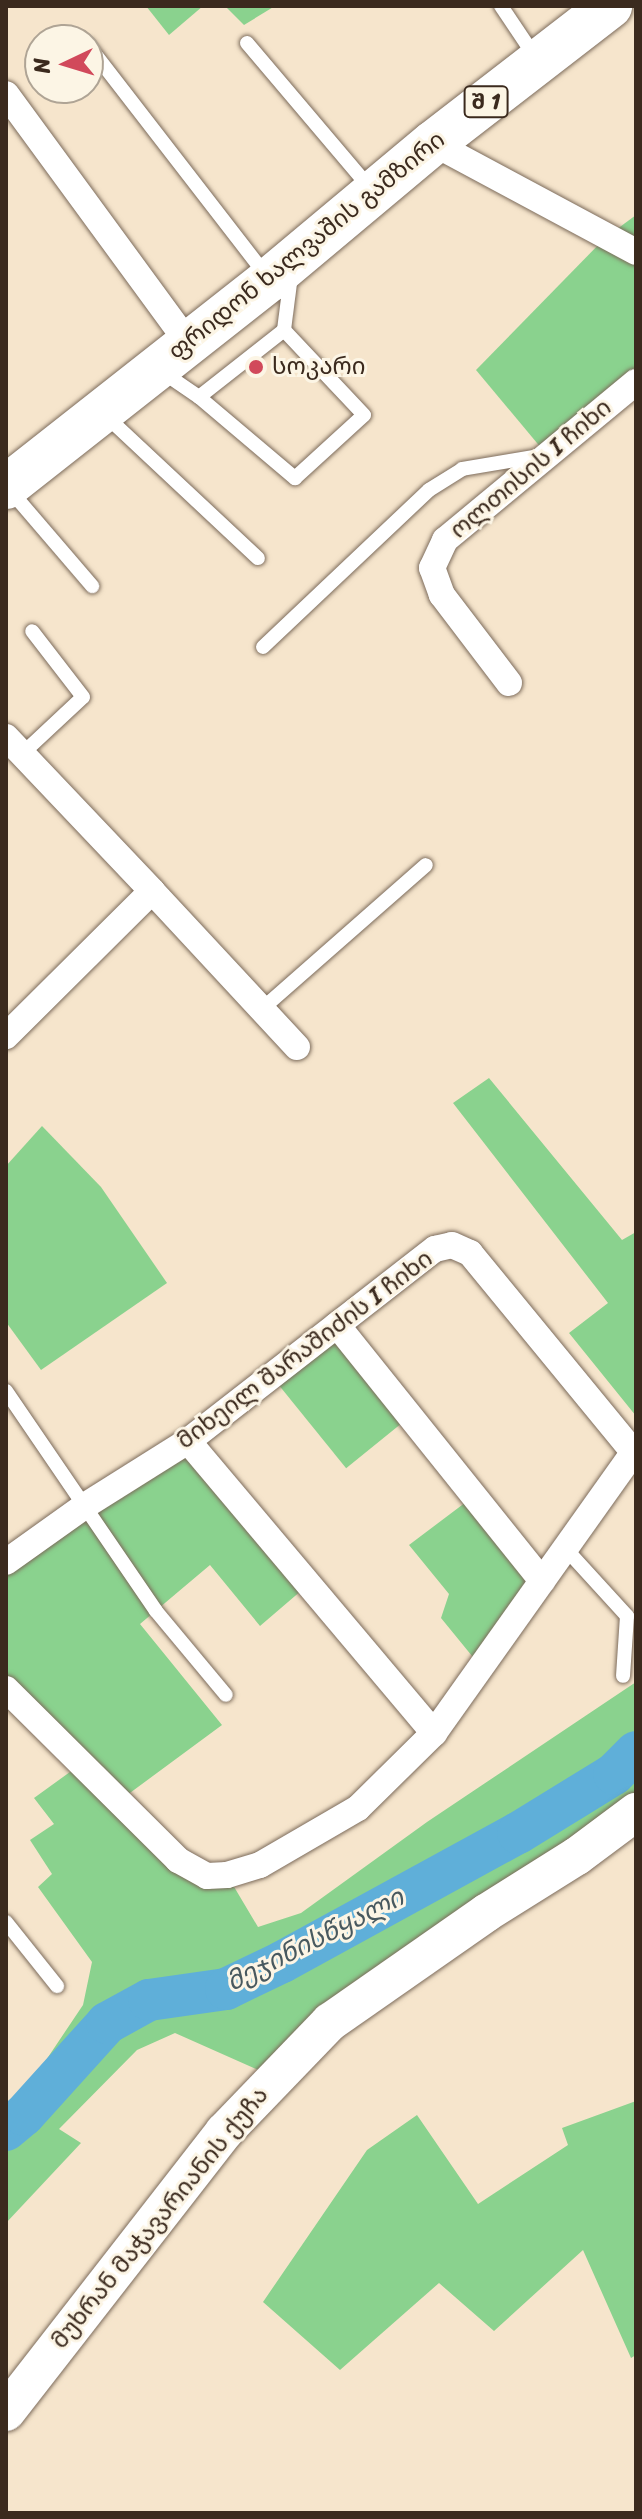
<!DOCTYPE html>
<meta charset="utf-8">
<style>
body{margin:0}
#map{position:relative;width:642px;height:2519px;overflow:hidden;background:#f6e5cc;font-family:Sriracha,"Noto Sans Georgian",sans-serif}
div>[style]{position:absolute}
.green>*{inset:0;background:#8ad28e;transform-origin:0 0}
.river>*{height:42px;margin:-21px;padding:0 21px;transform-origin:21px;border-radius:21px;background:#5fafd9}
.roads{filter:drop-shadow(0 0 2px #7c6b5b) drop-shadow(0 0 2px #7c6b5b)}
.lane>*{height:14px;margin:-7px;padding:0 7px;transform-origin:7px;border-radius:7px;background:#fff}
.street>*{height:26px;margin:-13px;padding:0 13px;transform-origin:13px;border-radius:13px;background:#fff}
.secondary>*{height:38px;margin:-19px;padding:0 19px;transform-origin:19px;border-radius:19px;background:#fff}
.highway>*{height:44px;margin:-22px;padding:0 22px;transform-origin:22px;border-radius:22px;background:#fff}
.dots>*{width:22px;height:22px;translate:-50% -50%;box-sizing:border-box;border:4px solid #fcf5e5;border-radius:50%}
span{translate:-50% -50%;white-space:nowrap;text-align:center;line-height:1.15;-webkit-text-stroke:6px #fcf5e5;paint-order:stroke}
.shield-label span{padding:2px 6px;background:#fcf5e5;border:2px solid;border-radius:6px;-webkit-text-stroke-width:0}
.shield-label{font-size:22px;color:#3b2a1e;font-weight:700}
.street-label{font-size:24px;color:#3b2a1e}
.poi-label{font-size:24px;color:#3b2a1e}
.left{translate:0 -50%;text-align:left}
.water-label{font-size:26px;color:#48595f;font-style:italic}
.frame{position:absolute;inset:0;border:8px solid #3b2a1e;pointer-events:none}
.north{position:absolute;left:24px;top:24px;width:80px;height:80px;box-sizing:border-box;background:#fcf5e5;border:2px solid #afa495;border-radius:50%;rotate:266deg;font-size:22px;font-weight:700;line-height:32px;text-align:center;color:#3b2a1e}
.north::after{content:'';display:block;margin:auto;width:28px;height:36px;background:#d1495b;clip-path:polygon(50% 0,100% 100%,50% 72%,0 100%)}
</style>
<div id="map">
<div class="green">
<i style="clip-path:polygon(146px 6px,203px 6px,169px 35px)"></i>
<i style="clip-path:polygon(225px 6px,275px 6px,244px 25px)"></i>
<i style="clip-path:polygon(636px 215px,636px 382px,547px 455px,476px 370px,605px 238px)"></i>
<i style="clip-path:polygon(489px 1078px,622px 1240px,636px 1232px,636px 1416px,569px 1333px,608px 1303px,453px 1103px)"></i>
<i style="clip-path:polygon(42px 1126px,101px 1187px,167px 1283px,41px 1370px,6px 1322px,6px 1166px)"></i>
<i style="left:337px;top:1325px;width:117px;height:83px;rotate:51deg"></i>
<i style="clip-path:polygon(188px 1441px,309px 1584px,260px 1626px,210px 1565px,140px 1624px,222px 1725px,119px 1801px,178px 1860px,227px 1875px,258px 1927px,301px 1913px,427px 1822px,636px 1682px,636px 1812px,274px 2077px,175px 2033px,137px 2050px,59px 2129px,81px 2143px,6px 2223px,6px 2108px,24px 2093px,83px 2005px,92px 1962px,38px 1887px,52px 1874px,30px 1840px,54px 1824px,34px 1798px,81px 1764px,6px 1689px,6px 1562px)"></i>
<i style="clip-path:polygon(474px 1496px,542px 1581px,481px 1667px,441px 1618px,449px 1594px,409px 1545px)"></i>
<i style="clip-path:polygon(636px 2101px,636px 2355px,631px 2358px,583px 2250px,494px 2331px,439px 2283px,340px 2370px,263px 2302px,367px 2150px,417px 2115px,478px 2204px,568px 2145px,562px 2128px)"></i>
</div>
<div class="river">
<i style="left:6px;top:2130px;width:23px;rotate:-40deg"></i>
<i style="left:24px;top:2115px;width:124px;rotate:-47.9deg"></i>
<i style="left:107px;top:2023px;width:48px;rotate:-28.7deg"></i>
<i style="left:149px;top:2000px;width:78px;rotate:-8.1deg"></i>
<i style="left:226px;top:1989px;width:62px;rotate:-25.7deg"></i>
<i style="left:282px;top:1962px;width:269px;rotate:-28.7deg"></i>
<i style="left:518px;top:1833px;width:113px;rotate:-31.6deg"></i>
<i style="left:614px;top:1774px;width:31px;rotate:-45deg"></i>
</div>
<div class="roads">
<div class="lane">
<i style="left:501px;top:6px;width:63px;rotate:56.1deg"></i>
<i style="left:247px;top:43px;width:192px;rotate:49.7deg"></i>
<i style="left:88px;top:45px;width:293px;rotate:52.3deg"></i>
<i style="left:161px;top:371px;width:46px;rotate:34.4deg"></i>
<i style="left:199px;top:397px;width:126px;rotate:40.2deg"></i>
<i style="left:295px;top:478px;width:93px;rotate:-42.4deg"></i>
<i style="left:364px;top:415px;width:117px;rotate:-133.3deg"></i>
<i style="left:199px;top:397px;width:108px;rotate:-38.2deg"></i>
<i style="left:284px;top:330px;width:55px;rotate:-82.7deg"></i>
<i style="left:106px;top:416px;width:208px;rotate:43.1deg"></i>
<i style="left:9px;top:489px;width:128px;rotate:49.4deg"></i>
<i style="left:263px;top:647px;width:228px;rotate:-43.4deg"></i>
<i style="left:429px;top:490px;width:39px;rotate:-32deg"></i>
<i style="left:462px;top:469px;width:78px;rotate:-9.6deg"></i>
<i style="left:22px;top:754px;width:83px;rotate:-43.1deg"></i>
<i style="left:83px;top:697px;width:83px;rotate:-127.7deg"></i>
<i style="left:262px;top:1009px;width:218px;rotate:-41.3deg"></i>
<i style="left:6px;top:1391px;width:266px;rotate:55.7deg"></i>
<i style="left:156px;top:1611px;width:109px;rotate:50.2deg"></i>
<i style="left:565px;top:1548px;width:92px;rotate:47.6deg"></i>
<i style="left:627px;top:1616px;width:60px;rotate:93.8deg"></i>
<i style="left:6px;top:1922px;width:82px;rotate:51.4deg"></i>
</div>
<div class="street">
<i style="left:6px;top:94px;width:308px;rotate:53.8deg"></i>
<i style="left:433px;top:143px;width:230px;rotate:28.2deg"></i>
<i style="left:509px;top:683px;width:111px;rotate:-127.3deg"></i>
<i style="left:442px;top:595px;width:29px;rotate:-110deg"></i>
<i style="left:432px;top:568px;width:31px;rotate:-65deg"></i>
<i style="left:445px;top:540px;width:248px;rotate:-39.6deg"></i>
<i style="left:6px;top:737px;width:212px;rotate:46.5deg"></i>
<i style="left:152px;top:891px;width:206px;rotate:135.2deg"></i>
<i style="left:152px;top:891px;width:213px;rotate:47.1deg"></i>
<i style="left:337px;top:1325px;width:328px;rotate:51.3deg"></i>
<i style="left:188px;top:1441px;width:382px;rotate:49.9deg"></i>
<i style="left:6px;top:1562px;width:98px;rotate:-35.5deg"></i>
<i style="left:86px;top:1505px;width:120px;rotate:-32.1deg"></i>
<i style="left:188px;top:1441px;width:313px;rotate:-37.9deg"></i>
<i style="left:435px;top:1249px;width:17px;rotate:-13deg"></i>
<i style="left:452px;top:1245px;width:20px;rotate:24deg"></i>
<i style="left:470px;top:1253px;width:261px;rotate:50.6deg"></i>
<i style="left:6px;top:1689px;width:243px;rotate:44.8deg"></i>
<i style="left:178px;top:1860px;width:33px;rotate:29deg"></i>
<i style="left:207px;top:1876px;width:20px;rotate:-3deg"></i>
<i style="left:227px;top:1875px;width:34px;rotate:-17deg"></i>
<i style="left:260px;top:1865px;width:113px;rotate:-30.2deg"></i>
<i style="left:358px;top:1808px;width:107px;rotate:-44.6deg"></i>
<i style="left:434px;top:1733px;width:345px;rotate:-54.6deg"></i>
</div>
<div class="secondary">
<i style="left:6px;top:2412px;width:355px;rotate:-52.1deg"></i>
<i style="left:224px;top:2132px;width:153px;rotate:-46.1deg"></i>
<i style="left:330px;top:2022px;width:190px;rotate:-34.9deg"></i>
<i style="left:486px;top:1913px;width:107px;rotate:-32.1deg"></i>
<i style="left:577px;top:1856px;width:74px;rotate:-36.7deg"></i>
</div>
<div class="highway">
<i style="left:6px;top:487px;width:335px;rotate:-38.2deg"></i>
<i style="left:269px;top:280px;width:214px;rotate:-39.9deg"></i>
<i style="left:433px;top:143px;width:224px;rotate:-37.7deg"></i>
</div>
</div>
<div class="dots">
<i style="left:256px;top:367px;background:#d1495b"></i>
</div>
<div class="shield-label">
<span style="left:486px;top:102px">შ 1</span>
</div>
<div class="street-label">
<span style="left:307px;top:246px;rotate:-39deg">ფრიდონ ხალვაშის გამზირი</span>
<span style="left:531px;top:469px;rotate:-40deg">ოლთისის I ჩიხი</span>
<span style="left:305px;top:1350px;rotate:-37deg">მიხეილ შარაშიძის I ჩიხი</span>
<span style="left:160px;top:2218px;rotate:-51deg">მუხრან მაჭავარიანის ქუჩა</span>
</div>
<div class="poi-label">
<span class="left" style="left:272px;top:367px">სოკარი</span>
</div>
<div class="water-label">
<span style="left:315px;top:1940px;rotate:-27deg">მეჯინისწყალი</span>
</div>
<div class="frame"></div>
<div class="north">N</div>
</div>
